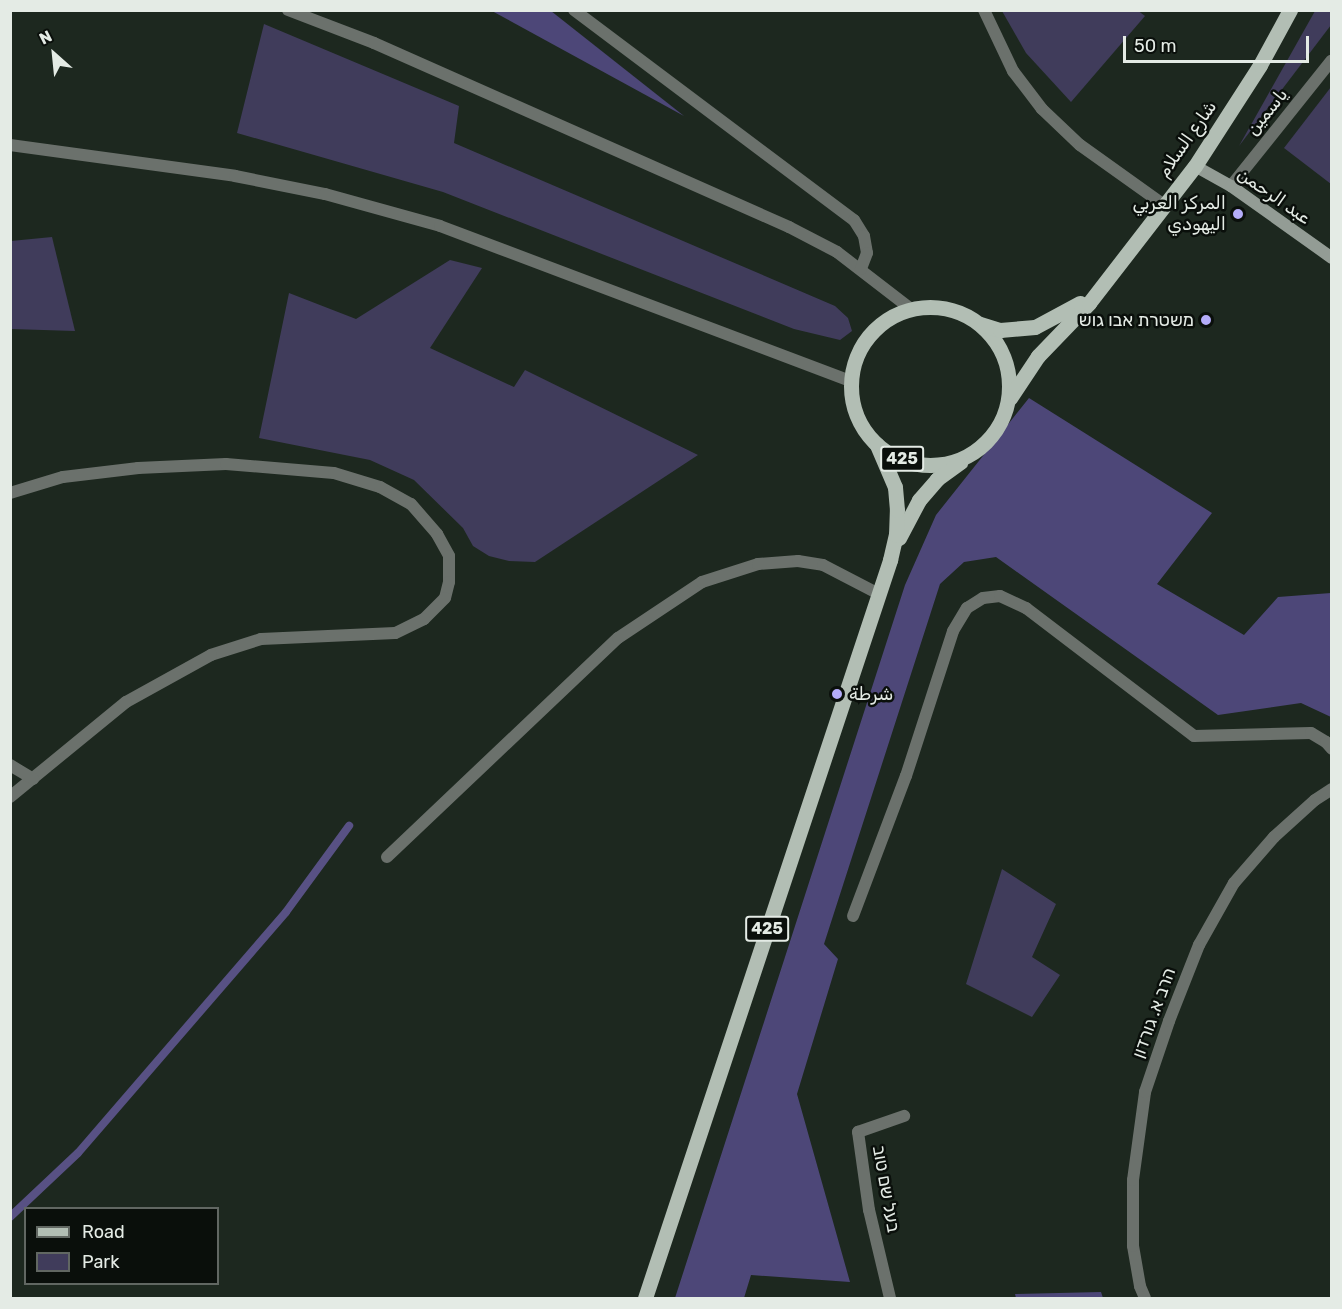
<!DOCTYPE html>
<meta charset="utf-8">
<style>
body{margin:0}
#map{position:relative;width:1342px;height:1309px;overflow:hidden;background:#1d281f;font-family:Rubik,Vazirmatn,Heebo,sans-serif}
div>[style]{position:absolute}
.green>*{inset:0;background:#403c5b}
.forest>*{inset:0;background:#4d4778}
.stream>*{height:8px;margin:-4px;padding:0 4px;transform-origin:4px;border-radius:4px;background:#585184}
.street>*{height:12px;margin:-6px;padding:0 6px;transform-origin:6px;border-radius:6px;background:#6b716c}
.secondary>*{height:12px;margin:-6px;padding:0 6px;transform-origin:6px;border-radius:6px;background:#939c95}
.primary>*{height:15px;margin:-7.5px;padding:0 7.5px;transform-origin:7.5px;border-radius:7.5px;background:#b2beb4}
.primary>.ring{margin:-7.5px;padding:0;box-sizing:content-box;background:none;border:15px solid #b2beb4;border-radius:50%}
.dots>*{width:16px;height:16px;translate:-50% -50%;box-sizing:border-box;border:3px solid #0a0f0b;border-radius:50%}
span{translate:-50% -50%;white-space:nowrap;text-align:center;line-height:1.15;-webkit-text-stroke:5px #0a0f0b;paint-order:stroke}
.shield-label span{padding:2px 4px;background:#0a0f0b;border:2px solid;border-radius:4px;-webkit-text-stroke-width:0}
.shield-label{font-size:16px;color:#e4ebe5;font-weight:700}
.street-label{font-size:18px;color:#e4ebe5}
.poi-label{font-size:18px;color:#e4ebe5}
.right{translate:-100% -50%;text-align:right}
.left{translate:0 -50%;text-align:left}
.frame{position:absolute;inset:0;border:12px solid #e4ebe5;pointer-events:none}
.legend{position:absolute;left:24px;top:1207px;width:195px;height:78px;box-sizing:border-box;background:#0a0f0b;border:2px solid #616762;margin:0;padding:8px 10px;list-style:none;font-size:18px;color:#e4ebe5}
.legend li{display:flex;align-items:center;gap:12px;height:30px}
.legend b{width:30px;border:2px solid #616762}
.north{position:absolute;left:24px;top:24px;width:60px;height:60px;-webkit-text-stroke:4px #0a0f0b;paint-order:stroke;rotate:333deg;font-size:16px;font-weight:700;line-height:24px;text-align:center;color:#e4ebe5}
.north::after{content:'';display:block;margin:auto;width:21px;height:27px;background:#e4ebe5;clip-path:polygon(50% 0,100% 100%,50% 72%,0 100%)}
.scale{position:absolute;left:1123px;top:36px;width:186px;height:27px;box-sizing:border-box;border:3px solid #e4ebe5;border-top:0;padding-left:8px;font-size:18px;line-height:21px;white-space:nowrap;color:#e4ebe5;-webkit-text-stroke:4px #0a0f0b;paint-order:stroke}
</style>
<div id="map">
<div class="green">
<i style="clip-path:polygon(1137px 10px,1145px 16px,1071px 102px,1026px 53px,1002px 11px)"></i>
<i style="clip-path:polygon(1315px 11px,1331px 11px,1331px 25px,1239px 146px)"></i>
<i style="clip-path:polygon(264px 24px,459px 106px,454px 143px,835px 306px,848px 318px,852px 331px,840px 340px,794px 329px,443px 192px,237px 133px)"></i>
<i style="clip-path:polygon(1331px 87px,1331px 184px,1284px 148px)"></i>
<i style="clip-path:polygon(52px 237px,75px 331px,11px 329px,11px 241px)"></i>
<i style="clip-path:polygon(450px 260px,482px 268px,430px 348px,514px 387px,525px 370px,698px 455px,535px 562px,509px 561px,489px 556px,473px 546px,463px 528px,414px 480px,370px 460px,259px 438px,289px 293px,356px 319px)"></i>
<i style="clip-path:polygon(1002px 869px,1056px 904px,1032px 957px,1060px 975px,1032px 1017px,966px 984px)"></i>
</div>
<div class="forest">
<i style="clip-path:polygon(492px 11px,551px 11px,684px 116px)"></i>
<i style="clip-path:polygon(1029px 398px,1212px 513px,1157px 584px,1244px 635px,1278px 597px,1331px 593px,1331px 717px,1301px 703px,1218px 715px,996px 557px,964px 562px,940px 584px,824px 944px,838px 959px,797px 1094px,850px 1282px,751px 1275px,744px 1298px,675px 1298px,905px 585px,936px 515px)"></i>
<i style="clip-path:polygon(1101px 1292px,1103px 1298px,1016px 1298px,1015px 1294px)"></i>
</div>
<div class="stream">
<i style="left:10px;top:1217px;width:93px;rotate:-43.3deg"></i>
<i style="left:78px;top:1153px;width:318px;rotate:-49.2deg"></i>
<i style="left:286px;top:912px;width:107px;rotate:-53.8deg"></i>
</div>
<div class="street">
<i style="left:288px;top:10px;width:92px;rotate:21deg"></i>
<i style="left:374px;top:43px;width:454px;rotate:23.9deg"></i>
<i style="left:789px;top:227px;width:54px;rotate:27.5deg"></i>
<i style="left:837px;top:252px;width:93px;rotate:37.6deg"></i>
<i style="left:574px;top:10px;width:350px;rotate:36.9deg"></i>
<i style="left:854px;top:220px;width:19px;rotate:58deg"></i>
<i style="left:864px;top:236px;width:17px;rotate:80deg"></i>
<i style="left:867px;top:253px;width:17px;rotate:111deg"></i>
<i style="left:984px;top:10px;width:68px;rotate:64.6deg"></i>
<i style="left:1013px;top:71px;width:48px;rotate:52.7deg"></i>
<i style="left:1042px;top:109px;width:52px;rotate:43.5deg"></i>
<i style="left:1080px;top:145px;width:103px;rotate:35.5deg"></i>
<i style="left:10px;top:145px;width:227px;rotate:7.8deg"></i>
<i style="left:235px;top:176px;width:92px;rotate:11.3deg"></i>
<i style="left:325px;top:194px;width:119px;rotate:15.5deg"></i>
<i style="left:440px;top:226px;width:439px;rotate:20.7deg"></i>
<i style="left:1231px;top:186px;width:161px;rotate:-51.3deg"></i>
<i style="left:10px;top:493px;width:55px;rotate:-16.8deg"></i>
<i style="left:63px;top:477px;width:76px;rotate:-6.8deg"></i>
<i style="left:138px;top:468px;width:88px;rotate:-2.6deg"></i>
<i style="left:226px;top:464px;width:108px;rotate:4.8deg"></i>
<i style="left:334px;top:473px;width:48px;rotate:16.9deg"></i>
<i style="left:380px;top:487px;width:35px;rotate:29deg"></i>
<i style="left:411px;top:504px;width:40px;rotate:49deg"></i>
<i style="left:437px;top:534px;width:25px;rotate:61deg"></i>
<i style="left:449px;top:556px;width:26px;rotate:90deg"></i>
<i style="left:449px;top:582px;width:16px;rotate:104deg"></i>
<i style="left:445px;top:598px;width:30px;rotate:135deg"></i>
<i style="left:424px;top:619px;width:32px;rotate:154deg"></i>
<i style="left:395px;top:633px;width:134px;rotate:177.4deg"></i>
<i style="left:261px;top:639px;width:52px;rotate:162.3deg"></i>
<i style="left:211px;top:655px;width:97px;rotate:151.1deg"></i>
<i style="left:126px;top:702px;width:150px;rotate:140.7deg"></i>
<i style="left:10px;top:765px;width:27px;rotate:31deg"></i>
<i style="left:387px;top:857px;width:318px;rotate:-43.5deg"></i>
<i style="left:618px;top:638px;width:101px;rotate:-33.7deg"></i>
<i style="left:702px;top:582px;width:59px;rotate:-17.8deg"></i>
<i style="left:758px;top:564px;width:40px;rotate:-4.3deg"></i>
<i style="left:798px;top:561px;width:25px;rotate:9deg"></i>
<i style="left:823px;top:565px;width:63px;rotate:27.4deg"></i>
<i style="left:853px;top:916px;width:150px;rotate:-69.3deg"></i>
<i style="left:906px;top:776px;width:152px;rotate:-72deg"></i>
<i style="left:953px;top:631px;width:27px;rotate:-59deg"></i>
<i style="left:967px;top:608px;width:19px;rotate:-32deg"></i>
<i style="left:983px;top:598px;width:17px;rotate:-7deg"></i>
<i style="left:1000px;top:596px;width:29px;rotate:25deg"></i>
<i style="left:1026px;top:608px;width:211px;rotate:37.3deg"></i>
<i style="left:1194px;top:736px;width:117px;rotate:-1.5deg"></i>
<i style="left:1311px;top:733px;width:17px;rotate:31deg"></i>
<i style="left:1326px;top:742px;width:9px;rotate:49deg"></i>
<i style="left:890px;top:1298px;width:90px;rotate:-103.4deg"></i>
<i style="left:869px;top:1210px;width:79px;rotate:-98deg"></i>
<i style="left:858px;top:1132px;width:49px;rotate:-19.2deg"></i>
<i style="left:1145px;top:1298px;width:13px;rotate:-113deg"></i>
<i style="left:1140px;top:1286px;width:41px;rotate:-99.9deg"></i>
<i style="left:1133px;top:1246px;width:66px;rotate:-90deg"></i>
<i style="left:1133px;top:1180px;width:89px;rotate:-82.2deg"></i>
<i style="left:1145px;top:1092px;width:75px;rotate:-71.3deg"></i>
<i style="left:1169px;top:1021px;width:82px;rotate:-68.5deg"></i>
<i style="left:1199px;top:945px;width:71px;rotate:-60.6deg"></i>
<i style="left:1234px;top:883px;width:61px;rotate:-49deg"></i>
<i style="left:1274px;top:837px;width:55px;rotate:-42.1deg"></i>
<i style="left:1315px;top:800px;width:20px;rotate:-33deg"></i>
</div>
<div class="secondary">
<i style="left:1195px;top:166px;width:41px;rotate:29.1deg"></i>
<i style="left:1231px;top:186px;width:124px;rotate:35.5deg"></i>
</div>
<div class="primary">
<i class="ring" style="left:851px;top:307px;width:143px;height:143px"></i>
<i style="left:980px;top:324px;width:21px;rotate:17deg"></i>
<i style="left:1000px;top:330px;width:35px;rotate:-5deg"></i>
<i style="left:1035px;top:327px;width:51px;rotate:-28.1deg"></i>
<i style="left:1010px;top:398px;width:50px;rotate:-56.3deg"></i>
<i style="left:1038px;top:356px;width:74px;rotate:-46.1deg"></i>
<i style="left:1089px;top:303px;width:173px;rotate:-52.3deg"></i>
<i style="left:1195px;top:166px;width:120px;rotate:-57.2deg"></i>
<i style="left:1260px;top:65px;width:63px;rotate:-61.4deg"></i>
<i style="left:899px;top:538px;width:43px;rotate:-62.2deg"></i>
<i style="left:919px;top:500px;width:28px;rotate:-49deg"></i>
<i style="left:937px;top:479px;width:29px;rotate:-36deg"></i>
<i style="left:645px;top:1298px;width:778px;rotate:-71.63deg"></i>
<i style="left:890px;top:560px;width:26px;rotate:-77deg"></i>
<i style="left:896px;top:535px;width:25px;rotate:-88deg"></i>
<i style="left:897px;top:510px;width:23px;rotate:-95deg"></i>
<i style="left:895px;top:487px;width:46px;rotate:-113.2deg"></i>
</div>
<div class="dots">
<i style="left:1238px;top:214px;background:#b4acf9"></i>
<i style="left:1206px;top:320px;background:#b4acf9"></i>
<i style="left:837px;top:694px;background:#b4acf9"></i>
</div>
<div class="shield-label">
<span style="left:902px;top:459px">425</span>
<span style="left:767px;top:929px">425</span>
</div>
<div class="street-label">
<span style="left:1267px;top:112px;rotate:-51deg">ياسمين</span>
<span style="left:1187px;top:139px;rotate:-55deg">شارع السلام</span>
<span style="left:1274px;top:196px;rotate:35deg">عبد الرحمن</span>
<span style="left:1154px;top:1013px;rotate:-70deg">הרב א. גורדון</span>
<span style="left:886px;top:1189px;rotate:80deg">בעל שם טוב</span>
</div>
<div class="poi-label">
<span class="right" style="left:1226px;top:214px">المركز العربي<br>اليهودي</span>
<span class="right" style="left:1194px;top:320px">משטרת אבו גוש</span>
<span class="left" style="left:849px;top:694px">شرطة</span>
</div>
<div class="frame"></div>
<ul class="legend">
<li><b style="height:8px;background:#b2beb4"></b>Road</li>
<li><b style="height:16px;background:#403c5b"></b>Park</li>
</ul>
<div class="north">N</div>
<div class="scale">50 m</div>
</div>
